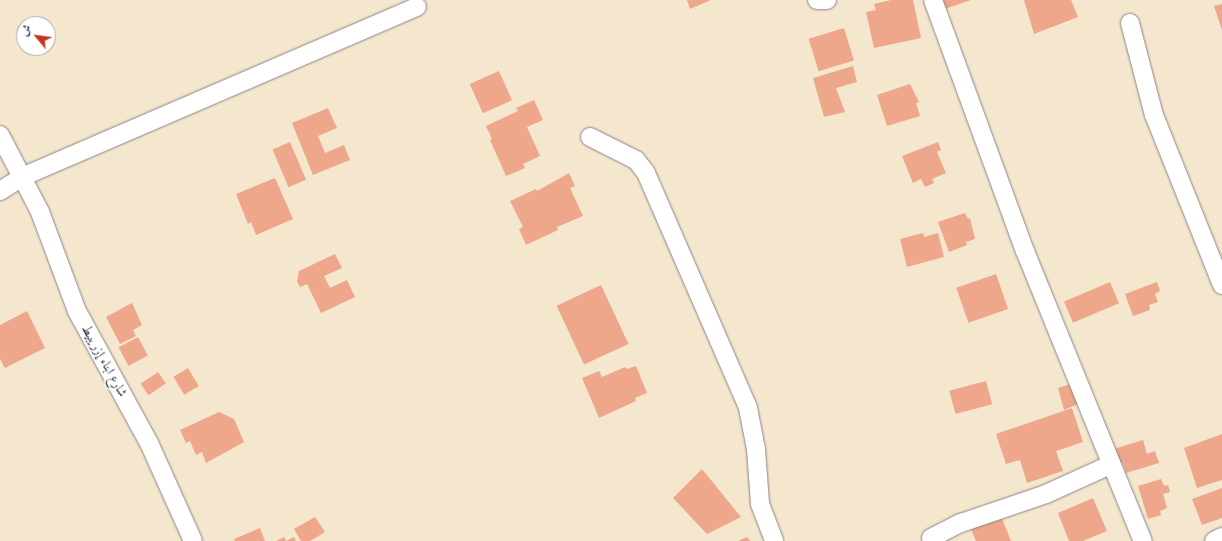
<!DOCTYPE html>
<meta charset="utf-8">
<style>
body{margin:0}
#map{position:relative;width:1222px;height:541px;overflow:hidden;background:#f5e6ce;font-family:Cardo,Amiri,serif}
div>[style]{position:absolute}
.building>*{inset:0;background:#eea78b;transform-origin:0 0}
.roads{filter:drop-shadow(0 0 1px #8c8484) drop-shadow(0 0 1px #8c8484)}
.street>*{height:18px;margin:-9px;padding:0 9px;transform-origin:9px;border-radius:9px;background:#fff}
span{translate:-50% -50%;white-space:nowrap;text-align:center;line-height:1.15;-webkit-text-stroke:3px #fff;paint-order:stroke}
.street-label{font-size:13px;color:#22223b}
.north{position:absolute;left:16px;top:16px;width:40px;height:40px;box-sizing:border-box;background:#fff;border:1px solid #a7a7b1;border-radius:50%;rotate:299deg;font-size:11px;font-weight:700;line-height:16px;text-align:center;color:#22223b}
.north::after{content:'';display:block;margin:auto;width:14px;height:18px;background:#c8321e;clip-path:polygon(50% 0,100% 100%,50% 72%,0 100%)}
</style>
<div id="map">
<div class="building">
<i style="clip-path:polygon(687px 0,711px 0,690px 9px)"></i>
<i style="clip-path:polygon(891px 0,913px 0,921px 38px,874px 48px,866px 12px,876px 10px,874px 4px)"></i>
<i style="clip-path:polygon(941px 0,971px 0,945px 9px)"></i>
<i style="clip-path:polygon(1024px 0,1071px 0,1078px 17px,1034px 34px)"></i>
<i style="clip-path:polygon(1222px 4px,1222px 30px,1214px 6px)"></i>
<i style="left:844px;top:28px;width:34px;height:37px;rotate:73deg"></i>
<i style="clip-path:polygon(853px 66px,857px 82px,836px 88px,845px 112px,824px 117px,813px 78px)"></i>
<i style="left:499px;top:71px;width:32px;height:32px;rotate:66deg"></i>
<i style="clip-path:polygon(910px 84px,919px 102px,916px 103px,920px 116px,887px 126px,877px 95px)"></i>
<i style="clip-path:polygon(534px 100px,543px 120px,527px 127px,540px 156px,523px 164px,525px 168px,506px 176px,490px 140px,492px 139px,486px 126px,518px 111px,516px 108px)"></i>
<i style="clip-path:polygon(328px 108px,337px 128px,318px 136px,325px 153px,344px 145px,350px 160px,313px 175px,292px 123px)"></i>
<i style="left:290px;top:142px;width:41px;height:19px;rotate:67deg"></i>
<i style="clip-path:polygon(938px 142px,941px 150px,937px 152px,946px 173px,932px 179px,934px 183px,925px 187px,921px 179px,913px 183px,902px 156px)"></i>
<i style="clip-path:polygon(569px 173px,575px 186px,570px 188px,583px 216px,557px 227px,558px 230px,526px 245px,519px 229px,523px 227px,510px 201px,536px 189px,537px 191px)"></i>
<i style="clip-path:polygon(275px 178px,293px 219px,256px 235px,251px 222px,248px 224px,236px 194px)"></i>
<i style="clip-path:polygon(965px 213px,968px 219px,970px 218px,975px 239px,966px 242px,967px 245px,949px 252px,938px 222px)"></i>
<i style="clip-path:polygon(923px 233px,924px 237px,938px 233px,944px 257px,907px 267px,900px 239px)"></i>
<i style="clip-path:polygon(335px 254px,342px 268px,324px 276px,330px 288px,347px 280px,355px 297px,321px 313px,307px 284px,300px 287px,297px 281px,299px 271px)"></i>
<i style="left:996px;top:274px;width:37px;height:42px;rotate:71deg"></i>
<i style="left:1110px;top:282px;width:23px;height:50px;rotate:67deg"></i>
<i style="clip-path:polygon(1157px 282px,1160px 291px,1155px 294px,1158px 302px,1149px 305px,1150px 310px,1133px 316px,1125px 294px)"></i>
<i style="left:601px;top:285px;width:65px;height:49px;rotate:65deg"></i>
<i style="clip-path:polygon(132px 303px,142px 325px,133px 330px,136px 336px,120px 344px,106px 317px)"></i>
<i style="clip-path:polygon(27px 311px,45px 348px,5px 368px,0 359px,0 325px)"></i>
<i style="left:138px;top:337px;width:21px;height:22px;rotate:62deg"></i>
<i style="clip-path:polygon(636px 366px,647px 393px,635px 398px,636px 401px,599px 418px,582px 378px,599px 371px,602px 377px,625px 367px,627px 369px)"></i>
<i style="left:188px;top:368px;width:21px;height:17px;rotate:59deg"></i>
<i style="left:158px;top:372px;width:14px;height:21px;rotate:56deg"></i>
<i style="left:986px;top:381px;width:24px;height:38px;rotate:75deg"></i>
<i style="clip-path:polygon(1071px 384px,1078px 404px,1064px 410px,1058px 388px)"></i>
<i style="clip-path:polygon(1072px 408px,1083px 442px,1056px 451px,1063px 471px,1027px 483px,1020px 460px,1006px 464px,996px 434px)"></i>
<i style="clip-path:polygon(219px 412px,234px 419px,244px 442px,206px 463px,202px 452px,196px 455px,190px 441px,186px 443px,180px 430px)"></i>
<i style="clip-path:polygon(1222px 434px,1222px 480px,1197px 488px,1184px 448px)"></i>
<i style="clip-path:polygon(1143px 440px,1147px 454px,1155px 451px,1159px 463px,1126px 473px,1123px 463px,1119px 464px,1114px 449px)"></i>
<i style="clip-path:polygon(702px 469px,741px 517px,707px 534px,673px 498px)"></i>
<i style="clip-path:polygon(1161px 479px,1164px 486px,1168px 485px,1170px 492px,1163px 494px,1167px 508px,1160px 511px,1161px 515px,1148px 519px,1138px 486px)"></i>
<i style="clip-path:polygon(1222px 488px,1222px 518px,1202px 525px,1192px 499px)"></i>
<i style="clip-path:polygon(1093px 498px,1107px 531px,1083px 541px,1069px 541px,1058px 513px)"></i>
<i style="clip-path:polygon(1001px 516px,1011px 541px,976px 541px,971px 529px)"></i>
<i style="clip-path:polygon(315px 517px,325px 532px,310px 541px,301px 541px,294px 529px)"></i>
<i style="clip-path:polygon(260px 528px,265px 541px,235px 541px,234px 539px)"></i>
<i style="clip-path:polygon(284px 537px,286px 541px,294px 537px,296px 541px,276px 541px)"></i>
<i style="clip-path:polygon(747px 537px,750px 541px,738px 541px)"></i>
</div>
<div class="roads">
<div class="street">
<i style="left:817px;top:0;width:10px"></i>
<i style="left:933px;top:0;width:267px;rotate:69.9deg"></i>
<i style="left:1025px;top:251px;width:313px;rotate:67.9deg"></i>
<i style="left:1130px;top:23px;width:95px;rotate:75.4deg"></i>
<i style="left:1154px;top:115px;width:183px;rotate:68.2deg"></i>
<i style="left:0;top:135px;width:87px;rotate:62.5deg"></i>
<i style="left:40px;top:212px;width:106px;rotate:69.5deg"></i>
<i style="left:77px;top:311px;width:150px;rotate:61.4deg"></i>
<i style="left:149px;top:443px;width:107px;rotate:65.8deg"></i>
<i style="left:590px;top:137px;width:51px;rotate:26.6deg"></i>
<i style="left:636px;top:160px;width:16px;rotate:52deg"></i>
<i style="left:646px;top:173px;width:256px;rotate:66.5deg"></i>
<i style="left:748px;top:408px;width:42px;rotate:79deg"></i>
<i style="left:756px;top:449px;width:55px;rotate:85.8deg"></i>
<i style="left:760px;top:504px;width:40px;rotate:69deg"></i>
<i style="left:0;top:191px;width:26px;rotate:-32deg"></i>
<i style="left:22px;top:177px;width:430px;rotate:-23.3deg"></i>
<i style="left:931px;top:538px;width:34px;rotate:-27deg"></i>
<i style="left:961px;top:523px;width:90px;rotate:-18.8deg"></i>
<i style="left:1046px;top:494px;width:72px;rotate:-24.4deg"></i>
<i style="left:1214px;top:541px;width:9px;rotate:-27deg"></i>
</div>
</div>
<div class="street-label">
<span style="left:104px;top:361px;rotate:61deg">شارع ابناء إزريبيط</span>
</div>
<div class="north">ش</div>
</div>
